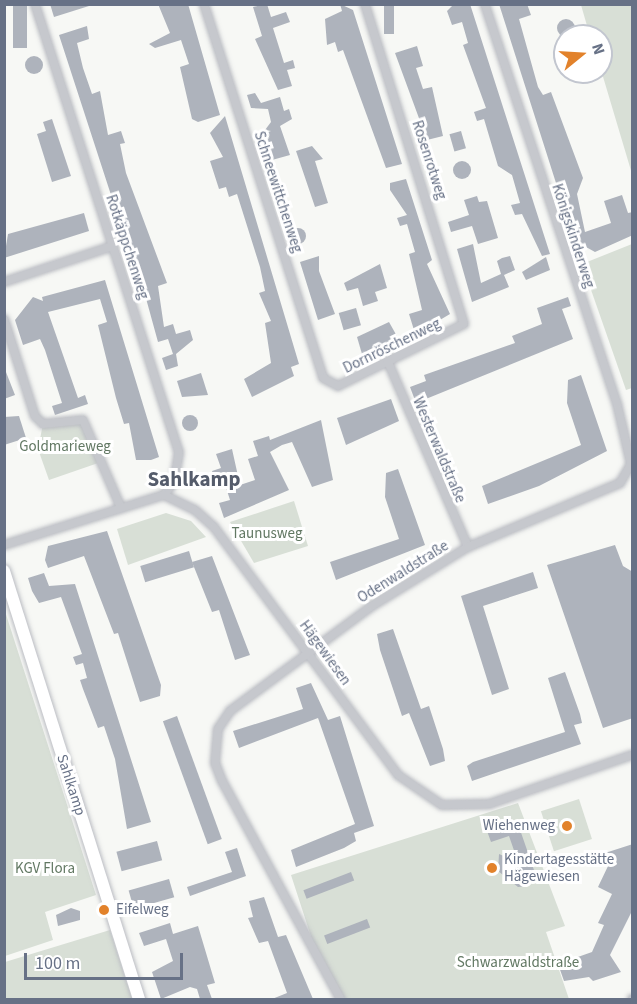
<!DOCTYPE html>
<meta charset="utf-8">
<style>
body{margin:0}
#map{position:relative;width:637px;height:1004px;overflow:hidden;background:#f7f8f5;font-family:"Source Sans 3",sans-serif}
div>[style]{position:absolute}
.green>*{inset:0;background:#d8dfd6;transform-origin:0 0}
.building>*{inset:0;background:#aeb3bc;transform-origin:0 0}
.round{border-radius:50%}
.roads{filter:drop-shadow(0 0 2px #bbbdc3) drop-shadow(0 0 2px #bbbdc3)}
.street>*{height:8px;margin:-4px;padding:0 4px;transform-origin:4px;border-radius:4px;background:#c6c8cd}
.secondary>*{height:12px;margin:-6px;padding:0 6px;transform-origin:6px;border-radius:6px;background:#fff}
.dots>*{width:16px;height:16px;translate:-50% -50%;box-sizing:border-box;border:3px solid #fff;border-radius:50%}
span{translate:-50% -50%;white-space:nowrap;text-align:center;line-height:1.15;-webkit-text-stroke:6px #fff;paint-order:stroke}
.street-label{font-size:15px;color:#677186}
.park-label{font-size:15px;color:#627863}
.poi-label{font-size:15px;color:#677186}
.right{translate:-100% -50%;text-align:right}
.left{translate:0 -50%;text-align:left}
.district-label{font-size:21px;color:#555c6b;font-weight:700}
.frame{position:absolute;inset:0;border:6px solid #677186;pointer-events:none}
.north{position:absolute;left:553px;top:24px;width:60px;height:60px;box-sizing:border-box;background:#fff;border:2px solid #c2c6cf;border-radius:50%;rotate:72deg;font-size:16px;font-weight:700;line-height:24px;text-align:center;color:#677186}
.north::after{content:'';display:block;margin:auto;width:21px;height:27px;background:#e2822b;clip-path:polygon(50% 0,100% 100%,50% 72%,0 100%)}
.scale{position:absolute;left:24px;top:953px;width:159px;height:27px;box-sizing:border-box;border:3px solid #677186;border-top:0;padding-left:8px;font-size:18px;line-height:21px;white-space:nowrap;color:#677186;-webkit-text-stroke:4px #fff;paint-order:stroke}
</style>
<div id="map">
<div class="green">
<i style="clip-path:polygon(581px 5px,632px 5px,632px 174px,601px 70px,601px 36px,590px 36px)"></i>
<i style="clip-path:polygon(632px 244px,632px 388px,626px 390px,582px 264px)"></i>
<i style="clip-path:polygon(79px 418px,104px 461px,49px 480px,38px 449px,43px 424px)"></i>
<i style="clip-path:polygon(294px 501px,308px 546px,254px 563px,230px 522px)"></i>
<i style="clip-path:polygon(166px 513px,191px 521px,206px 537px,128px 565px,117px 529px)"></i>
<i style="clip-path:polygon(4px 608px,96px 895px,45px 912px,53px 940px,5px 956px)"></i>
<i style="left:579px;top:799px;width:42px;height:40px;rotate:72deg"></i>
<i style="clip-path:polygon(518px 803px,565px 926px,546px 932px,569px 999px,341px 999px,317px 955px,291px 875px)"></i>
<i style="clip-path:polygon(110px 930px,132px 999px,5px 999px,5px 962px)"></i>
</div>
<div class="building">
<i style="left:13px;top:4px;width:14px;height:44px"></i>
<i style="clip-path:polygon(50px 4px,89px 4px,89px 6px,54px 17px)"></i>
<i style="clip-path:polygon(158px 4px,188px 4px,220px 115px,198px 122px,192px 119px,180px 67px,189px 64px,181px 40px,155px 48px,149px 44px,170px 33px)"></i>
<i style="clip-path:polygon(267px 4px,271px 17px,286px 12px,290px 22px,273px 28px,284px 63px,293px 60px,295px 68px,287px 70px,292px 86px,278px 90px,255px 39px,262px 36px,253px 7px)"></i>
<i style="clip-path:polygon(340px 4px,353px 10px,402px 164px,386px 168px,343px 50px,338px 52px,335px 42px,327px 45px,325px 19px,342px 11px)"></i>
<i style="left:384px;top:4px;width:10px;height:30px"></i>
<i style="clip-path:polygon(454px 4px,470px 4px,550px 254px,542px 256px,522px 214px,515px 215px,511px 205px,520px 203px,512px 175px,498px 166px,484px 119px,477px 121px,474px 112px,486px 108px,463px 45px,468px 43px,462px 22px,452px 25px,447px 11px)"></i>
<i style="clip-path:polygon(499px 4px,527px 4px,531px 15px,519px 19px,538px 87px,543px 95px,551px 92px,583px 178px,577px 194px,585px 232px,611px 223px,604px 201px,622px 195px,628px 213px,633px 212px,633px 235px,595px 252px,586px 247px,577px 249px)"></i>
<i class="round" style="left:557px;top:19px;width:18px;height:18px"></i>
<i style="clip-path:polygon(87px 26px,89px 39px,77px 43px,83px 68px,92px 94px,100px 91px,108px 135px,121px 131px,125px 143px,120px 144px,126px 173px,167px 283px,158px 286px,164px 327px,173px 324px,176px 334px,190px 330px,193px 340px,176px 354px,178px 366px,166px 370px,162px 358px,173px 354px,168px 339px,158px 342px,128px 233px,124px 235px,59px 35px)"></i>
<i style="clip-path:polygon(417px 46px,423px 66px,416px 68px,423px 89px,432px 87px,443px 136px,427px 140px,395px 53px)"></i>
<i class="round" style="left:25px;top:56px;width:18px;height:18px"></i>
<i style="clip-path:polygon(255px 93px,261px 103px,280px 97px,284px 111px,289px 109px,292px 119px,280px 126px,290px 155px,272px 160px,268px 146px,263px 148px,259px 135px,271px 131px,265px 130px,271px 122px,268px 109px,251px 108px,247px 95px)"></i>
<i style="clip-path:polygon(225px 116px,299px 364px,291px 367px,294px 376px,252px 397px,244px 379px,271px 363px,265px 323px,271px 321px,259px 293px,265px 291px,260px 267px,237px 194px,229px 197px,226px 187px,219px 189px,210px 161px,223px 157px,210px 133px)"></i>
<i style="clip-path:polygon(52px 119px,71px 176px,52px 182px,37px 134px,46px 131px,43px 122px)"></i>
<i style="left:461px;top:131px;width:18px;height:12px;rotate:74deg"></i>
<i style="clip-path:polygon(312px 146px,323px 159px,315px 161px,328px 203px,315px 207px,296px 151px)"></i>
<i class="round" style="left:453px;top:161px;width:18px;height:18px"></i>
<i style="clip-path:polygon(406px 179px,432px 260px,427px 264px,450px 314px,423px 330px,414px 330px,409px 314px,422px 310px,409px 254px,415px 252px,407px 224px,400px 226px,397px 218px,407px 215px,390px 190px,390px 183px)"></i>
<i style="clip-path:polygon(477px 196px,479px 202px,487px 201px,498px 238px,478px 244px,472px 226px,451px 232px,448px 222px,469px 215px,464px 200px)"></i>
<i style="clip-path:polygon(84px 213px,89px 231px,4px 258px,8px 234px)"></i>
<i class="round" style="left:290px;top:228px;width:16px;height:16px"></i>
<i style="clip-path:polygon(473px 244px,481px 283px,501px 274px,497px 261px,502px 258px,510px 256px,515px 270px,504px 275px,509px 287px,472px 302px,457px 249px)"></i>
<i style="clip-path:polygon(319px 256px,319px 271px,335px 314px,318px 320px,300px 262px)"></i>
<i style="clip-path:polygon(546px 257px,550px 270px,526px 280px,522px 272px)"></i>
<i style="clip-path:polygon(380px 264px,387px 288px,375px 292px,378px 301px,363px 306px,358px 288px,347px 291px,344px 283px)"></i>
<i style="clip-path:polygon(105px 280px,159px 457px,151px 460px,136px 460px,129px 423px,124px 424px,116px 398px,98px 325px,107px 322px,100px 299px,48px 312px,78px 398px,85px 395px,88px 404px,55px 415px,52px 406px,62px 403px,45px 350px,40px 339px,23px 345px,15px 320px,33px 297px,43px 301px,42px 297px)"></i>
<i style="clip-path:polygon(568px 297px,571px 306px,562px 309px,573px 339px,416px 403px,410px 387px,426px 381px,424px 375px,515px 343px,512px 336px,542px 324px,537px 308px)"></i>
<i style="left:356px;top:308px;width:18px;height:18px;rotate:74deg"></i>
<i style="clip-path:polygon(389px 322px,398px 338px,362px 354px,357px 337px)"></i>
<i style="clip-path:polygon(4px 367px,15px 395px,4px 399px)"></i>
<i style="clip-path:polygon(201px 373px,208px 395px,182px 397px,177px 381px)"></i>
<i style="clip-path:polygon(581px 375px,607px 451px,539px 486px,488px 504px,482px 486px,581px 445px,567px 403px,568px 380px)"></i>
<i style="clip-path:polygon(391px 399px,399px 421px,346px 445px,337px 418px)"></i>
<i class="round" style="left:182px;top:415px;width:16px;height:16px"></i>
<i style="clip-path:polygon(19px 416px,26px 438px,4px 445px,4px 417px)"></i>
<i style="clip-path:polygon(321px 420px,333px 480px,312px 487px,292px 442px,282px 445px,270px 452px,289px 490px,224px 518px,219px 503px,230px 500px,223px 478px,215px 480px,212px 471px,221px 468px,216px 454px,232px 449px,240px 485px,255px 480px,248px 459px,258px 456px,253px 441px,269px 436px,270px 440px)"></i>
<i style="clip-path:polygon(398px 469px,425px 545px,336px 580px,330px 562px,399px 539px,385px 497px,386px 473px)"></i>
<i style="clip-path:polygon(107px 531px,161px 685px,160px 696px,140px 702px,118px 633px,114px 634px,84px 556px,48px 568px,45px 560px,48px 546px)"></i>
<i style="clip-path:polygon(615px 545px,623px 566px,633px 572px,633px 718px,603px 728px,547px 565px)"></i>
<i style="left:189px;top:551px;width:17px;height:51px;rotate:73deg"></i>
<i style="clip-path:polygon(212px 556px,250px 655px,235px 660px,219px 610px,212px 612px,192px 562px)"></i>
<i style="clip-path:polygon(533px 572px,538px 588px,483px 606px,509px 689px,492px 695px,461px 596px)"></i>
<i style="clip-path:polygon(44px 573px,49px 586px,75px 584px,151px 822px,127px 829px,115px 759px,104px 726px,98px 728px,83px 689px,80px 680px,87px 678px,83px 663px,76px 665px,73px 657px,82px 654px,61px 597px,39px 603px,32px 591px,28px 578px)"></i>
<i style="clip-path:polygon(393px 629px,421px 709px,429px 706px,443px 749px,445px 761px,430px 766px,409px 713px,402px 716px,380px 650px,377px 634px)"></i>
<i style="clip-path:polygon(565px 672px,580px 714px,582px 723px,574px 725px,581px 744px,472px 781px,467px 766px,473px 762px,565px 732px,548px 678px)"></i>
<i style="clip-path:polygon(311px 683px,328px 720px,340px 716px,374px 826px,354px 833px,356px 841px,344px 848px,296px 867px,291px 850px,355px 824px,318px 718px,239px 748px,233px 731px,303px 709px,296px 688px)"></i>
<i style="left:177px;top:716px;width:131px;height:15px;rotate:70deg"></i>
<i style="clip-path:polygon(517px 821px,535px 873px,524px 877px,527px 886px,518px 887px,498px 871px,499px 854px,518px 862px,509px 836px,491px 842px,487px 831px)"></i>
<i style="left:157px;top:841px;width:20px;height:42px;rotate:75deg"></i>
<i style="clip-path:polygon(633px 844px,631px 913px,610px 955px,621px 972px,593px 981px,589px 977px,564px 981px,558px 964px,592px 952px,604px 925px,598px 923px,612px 894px,598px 887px,609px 864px,605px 853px)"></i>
<i style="clip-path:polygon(237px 848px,246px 876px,190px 896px,187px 887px,232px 872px,225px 852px)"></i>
<i style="left:351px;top:872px;width:9px;height:51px;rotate:69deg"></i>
<i style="left:169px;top:879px;width:19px;height:42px;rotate:74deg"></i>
<i style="clip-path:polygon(264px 897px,278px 937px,286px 935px,313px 999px,272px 999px,287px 993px,268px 941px,259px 943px,248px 918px,253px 917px,249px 901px)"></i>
<i style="clip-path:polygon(71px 908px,80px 911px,80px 920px,58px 926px,56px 915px)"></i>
<i style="left:367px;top:919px;width:9px;height:46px;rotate:69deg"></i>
<i style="clip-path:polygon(170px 923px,173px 934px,198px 926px,215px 983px,207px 985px,212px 999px,200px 999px,197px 989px,190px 987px,161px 999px,152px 972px,173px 961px,166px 939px,144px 946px,139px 933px)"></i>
</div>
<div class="roads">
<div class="street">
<i style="left:35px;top:4px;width:471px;rotate:72.2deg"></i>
<i style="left:179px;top:452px;width:30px;rotate:99deg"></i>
<i style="left:174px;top:482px;width:16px;rotate:128deg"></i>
<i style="left:204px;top:4px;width:392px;rotate:72.3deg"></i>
<i style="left:323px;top:378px;width:17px;rotate:28deg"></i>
<i style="left:338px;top:386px;width:140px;rotate:-26.2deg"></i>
<i style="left:464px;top:324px;width:335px;rotate:-107.2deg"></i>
<i style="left:4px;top:282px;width:115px;rotate:-18.3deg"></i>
<i style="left:4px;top:319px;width:102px;rotate:72.3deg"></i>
<i style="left:35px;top:416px;width:11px;rotate:45deg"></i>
<i style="left:43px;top:424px;width:40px;rotate:-5.7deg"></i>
<i style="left:83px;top:420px;width:96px;rotate:66.6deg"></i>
<i style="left:388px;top:362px;width:202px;rotate:66.6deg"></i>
<i style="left:4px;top:545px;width:168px;rotate:-17.4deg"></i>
<i style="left:164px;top:495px;width:34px;rotate:26deg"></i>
<i style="left:195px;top:510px;width:25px;rotate:42deg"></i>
<i style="left:214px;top:527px;width:309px;rotate:53.4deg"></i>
<i style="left:398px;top:775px;width:53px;rotate:34.3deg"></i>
<i style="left:442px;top:805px;width:47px;rotate:-1.2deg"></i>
<i style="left:489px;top:804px;width:151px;rotate:-18.9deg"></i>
<i style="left:341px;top:1000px;width:249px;rotate:-118.5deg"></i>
<i style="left:222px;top:781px;width:19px;rotate:-111deg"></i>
<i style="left:215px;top:763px;width:34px;rotate:-85deg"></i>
<i style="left:218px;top:729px;width:22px;rotate:-56deg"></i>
<i style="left:230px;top:711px;width:177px;rotate:-36.5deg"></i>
<i style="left:372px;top:606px;width:113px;rotate:-31.6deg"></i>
<i style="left:468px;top:547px;width:165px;rotate:-22.8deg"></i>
<i style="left:620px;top:483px;width:22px;rotate:-60deg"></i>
<i style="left:631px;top:464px;width:62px;rotate:-103.1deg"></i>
<i style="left:617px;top:404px;width:421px;rotate:-108.3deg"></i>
<i style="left:632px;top:1000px;width:1px;rotate:-90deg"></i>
</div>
<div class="secondary">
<i style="left:4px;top:571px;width:450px;rotate:72.5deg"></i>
</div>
</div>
<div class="dots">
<i style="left:567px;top:826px;background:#e2822b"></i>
<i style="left:492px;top:868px;background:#e2822b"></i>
<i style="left:104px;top:910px;background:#e2822b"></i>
</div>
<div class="street-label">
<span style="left:429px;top:160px;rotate:72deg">Rosenrotweg</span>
<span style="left:278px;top:192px;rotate:72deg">Schneewittchenweg</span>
<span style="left:573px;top:236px;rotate:72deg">Königskinderweg</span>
<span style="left:127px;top:247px;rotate:72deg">Rotkäppchenweg</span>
<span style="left:392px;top:346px;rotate:-26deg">Dornröschenweg</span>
<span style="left:439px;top:450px;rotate:67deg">Westerwaldstraße</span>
<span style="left:403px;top:572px;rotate:-32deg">Odenwaldstraße</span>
<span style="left:325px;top:653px;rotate:54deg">Hägewiesen</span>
<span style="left:71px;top:785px;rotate:72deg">Sahlkamp</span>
</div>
<div class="park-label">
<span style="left:65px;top:447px">Goldmarieweg</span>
<span style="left:267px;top:534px">Taunusweg</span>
<span style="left:45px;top:869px">KGV Flora</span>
<span style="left:518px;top:963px">Schwarzwaldstraße</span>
</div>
<div class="poi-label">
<span class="right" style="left:555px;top:826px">Wiehenweg</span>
<span class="left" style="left:504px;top:868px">Kindertagesstätte<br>Hägewiesen</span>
<span class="left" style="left:116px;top:910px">Eifelweg</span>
</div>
<div class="district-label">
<span style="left:194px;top:479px">Sahlkamp</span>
</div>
<div class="frame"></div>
<div class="north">N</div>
<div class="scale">100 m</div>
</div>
